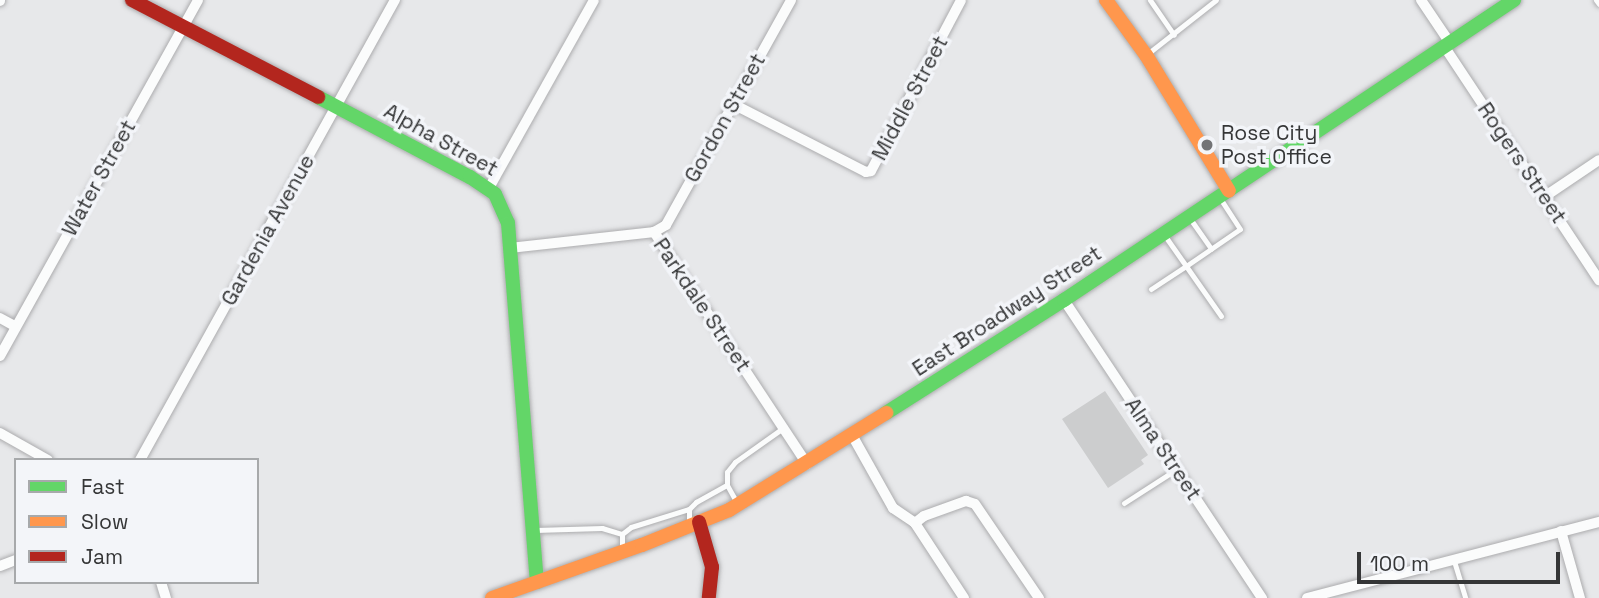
<!DOCTYPE html>
<style>
body{margin:0}
#map{position:relative;width:1599px;height:598px;overflow:hidden;background:#e7e8ea;font-family:"Space Grotesk",sans-serif}
div>[style]{position:absolute}
.building>*{inset:0;background:#cccdce}
.roads{filter:drop-shadow(0 0 2px #acacae) drop-shadow(0 0 2px #acacae)}
.lane>*{height:5px;margin:-2.5px;padding:0 2.5px;transform-origin:2.5px;border-radius:2.5px;background:#fbfcfc}
.street>*{height:10px;margin:-5px;padding:0 5px;transform-origin:5px;border-radius:5px;background:#fbfcfc}
.fast>*{height:14px;margin:-7px;padding:0 7px;transform-origin:7px;border-radius:7px;background:#63d668}
.slow>*{height:14px;margin:-7px;padding:0 7px;transform-origin:7px;border-radius:7px;background:#ff974d}
.jam>*{height:14px;margin:-7px;padding:0 7px;transform-origin:7px;border-radius:7px;background:#b3261e}
.dots>*{width:19px;height:19px;translate:-50% -50%;box-sizing:border-box;border:4px solid #f3f5f9;border-radius:50%}
span{translate:-50% -50%;white-space:nowrap;text-align:center;line-height:1.15;-webkit-text-stroke:7px #f3f5f9;paint-order:stroke}
.street-label{font-size:21px;color:#353637}
.poi-label{font-size:21px;color:#353637}
.left{translate:0 -50%;text-align:left}
.legend{position:absolute;left:14px;top:458px;width:245px;height:126px;box-sizing:border-box;background:#f3f5f9;border:2px solid #a7a9ab;margin:0;padding:9px 12px;list-style:none;font-size:21px;color:#353637}
.legend li{display:flex;align-items:center;gap:14px;height:35px}
.legend b{width:35px;border:2px solid #a7a9ab}
.scale{position:absolute;left:1357px;top:552px;width:203px;height:32px;box-sizing:border-box;border:4px solid #353637;border-top:0;padding-left:9px;font-size:21px;line-height:24px;white-space:nowrap;color:#353637;-webkit-text-stroke:5px #f3f5f9;paint-order:stroke}
</style>
<div id="map">
<div class="building">
<i style="clip-path:polygon(1105px 391px,1148px 455px,1141px 460px,1144px 464px,1108px 488px,1062px 419px)"></i>
</div>
<div class="roads">
<div class="lane">
<i style="left:1150px;top:0;width:42px;rotate:55.6deg"></i>
<i style="left:1596px;top:0;width:5px;rotate:53deg"></i>
<i style="left:1146px;top:55px;width:89px;rotate:-38.2deg"></i>
<i style="left:1191px;top:220px;width:35px;rotate:55deg"></i>
<i style="left:1165px;top:236px;width:37px;rotate:55deg"></i>
<i style="left:1186px;top:266px;width:65px;rotate:-34.4deg"></i>
<i style="left:1240px;top:229px;width:35px;rotate:-123deg"></i>
<i style="left:1151px;top:289px;width:42px;rotate:-33.3deg"></i>
<i style="left:1186px;top:266px;width:61px;rotate:55deg"></i>
<i style="left:737px;top:503px;width:21px;rotate:-119deg"></i>
<i style="left:727px;top:485px;width:13px;rotate:-90deg"></i>
<i style="left:727px;top:472px;width:13px;rotate:-51deg"></i>
<i style="left:735px;top:462px;width:59px;rotate:-35.3deg"></i>
<i style="left:1124px;top:503px;width:63px;rotate:-32.7deg"></i>
<i style="left:689px;top:523px;width:14px;rotate:-90deg"></i>
<i style="left:689px;top:509px;width:10px;rotate:-45deg"></i>
<i style="left:696px;top:502px;width:35px;rotate:-29deg"></i>
<i style="left:535px;top:530px;width:67px;rotate:-1.7deg"></i>
<i style="left:602px;top:528px;width:21px;rotate:17deg"></i>
<i style="left:622px;top:550px;width:16px;rotate:-90deg"></i>
<i style="left:622px;top:534px;width:11px;rotate:-38deg"></i>
<i style="left:631px;top:527px;width:61px;rotate:-17.2deg"></i>
<i style="left:1454px;top:561px;width:39px;rotate:73deg"></i>
</div>
<div class="street">
<i style="left:1421px;top:0;width:52px;rotate:56deg"></i>
<i style="left:0;top:1px;width:1px;rotate:-90deg"></i>
<i style="left:1444px;top:46px;width:281px;rotate:56.5deg"></i>
<i style="left:733px;top:104px;width:149px;rotate:27.1deg"></i>
<i style="left:866px;top:172px;width:5px;rotate:-11deg"></i>
<i style="left:871px;top:171px;width:193px;rotate:-62.2deg"></i>
<i style="left:489px;top:188px;width:215px;rotate:-60.8deg"></i>
<i style="left:1544px;top:197px;width:66px;rotate:-33.9deg"></i>
<i style="left:654px;top:232px;width:14px;rotate:-30deg"></i>
<i style="left:666px;top:225px;width:257px;rotate:-60.9deg"></i>
<i style="left:510px;top:248px;width:145px;rotate:-6.3deg"></i>
<i style="left:654px;top:232px;width:278px;rotate:56.6deg"></i>
<i style="left:1064px;top:300px;width:358px;rotate:56.4deg"></i>
<i style="left:0;top:318px;width:18px;rotate:29deg"></i>
<i style="left:0;top:356px;width:407px;rotate:-60.9deg"></i>
<i style="left:0;top:433px;width:55px;rotate:29.4deg"></i>
<i style="left:852px;top:435px;width:84px;rotate:60.7deg"></i>
<i style="left:893px;top:508px;width:27px;rotate:34deg"></i>
<i style="left:140px;top:460px;width:526px;rotate:-61deg"></i>
<i style="left:1561px;top:531px;width:70px;rotate:74.2deg"></i>
<i style="left:0;top:566px;width:17px;rotate:-21deg"></i>
<i style="left:161px;top:582px;width:17px;rotate:73deg"></i>
<i style="left:964px;top:598px;width:90px;rotate:-123.2deg"></i>
<i style="left:915px;top:523px;width:11px;rotate:-38deg"></i>
<i style="left:924px;top:516px;width:45px;rotate:-19.7deg"></i>
<i style="left:966px;top:501px;width:9px;rotate:18deg"></i>
<i style="left:975px;top:504px;width:114px;rotate:55.8deg"></i>
<i style="left:1307px;top:598px;width:302px;rotate:-14.6deg"></i>
</div>
<div class="fast">
<i style="left:318px;top:97px;width:172px;rotate:27.8deg"></i>
<i style="left:470px;top:177px;width:30px;rotate:34deg"></i>
<i style="left:495px;top:194px;width:32px;rotate:66deg"></i>
<i style="left:508px;top:223px;width:360px;rotate:85.4deg"></i>
<i style="left:886px;top:413px;width:211px;rotate:-32.4deg"></i>
<i style="left:1064px;top:300px;width:541px;rotate:-33.69deg"></i>
</div>
<div class="slow">
<i style="left:1106px;top:0;width:68px;rotate:54deg"></i>
<i style="left:1146px;top:55px;width:159px;rotate:58.6deg"></i>
<i style="left:492px;top:598px;width:159px;rotate:-19.5deg"></i>
<i style="left:642px;top:545px;width:94px;rotate:-21.9deg"></i>
<i style="left:729px;top:510px;width:185px;rotate:-31.7deg"></i>
</div>
<div class="jam">
<i style="left:132px;top:0;width:210px;rotate:27.5deg"></i>
<i style="left:699px;top:522px;width:47px;rotate:73.9deg"></i>
<i style="left:712px;top:567px;width:31px;rotate:96deg"></i>
</div>
</div>
<div class="dots">
<i style="left:1207px;top:145px;background:#737476"></i>
</div>
<div class="street-label">
<span style="left:910px;top:98px;rotate:-62deg">Middle Street</span>
<span style="left:725px;top:118px;rotate:-61deg">Gordon Street</span>
<span style="left:441px;top:140px;rotate:29deg">Alpha Street</span>
<span style="left:1522px;top:163px;rotate:56deg">Rogers Street</span>
<span style="left:99px;top:178px;rotate:-61deg">Water Street</span>
<span style="left:268px;top:230px;rotate:-61deg">Gardenia Avenue</span>
<span style="left:702px;top:305px;rotate:56deg">Parkdale Street</span>
<span style="left:1007px;top:311px;rotate:-33deg">East Broadway Street</span>
<span style="left:1163px;top:449px;rotate:56deg">Alma Street</span>
</div>
<div class="poi-label">
<span class="left" style="left:1221px;top:145px">Rose City<br>Post Office</span>
</div>
<ul class="legend">
<li><b style="height:9px;background:#63d668"></b>Fast</li>
<li><b style="height:9px;background:#ff974d"></b>Slow</li>
<li><b style="height:9px;background:#b3261e"></b>Jam</li>
</ul>
<div class="scale">100 m</div>
</div>
